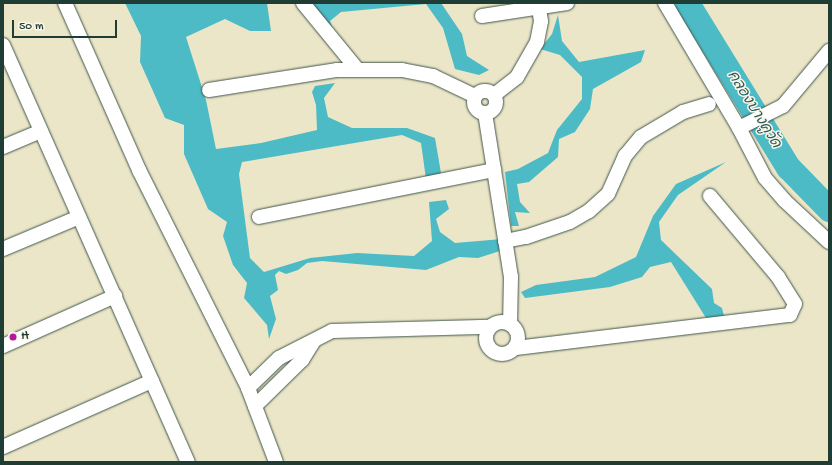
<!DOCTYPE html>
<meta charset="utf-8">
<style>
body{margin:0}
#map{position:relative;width:832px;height:465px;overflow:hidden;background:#ece6c8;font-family:"Gochi Hand","Playpen Sans Thai",sans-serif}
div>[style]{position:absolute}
.water>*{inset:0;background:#4dbbc6}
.river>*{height:25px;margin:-12.5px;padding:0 12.5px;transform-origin:12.5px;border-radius:12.5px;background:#4dbbc6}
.roads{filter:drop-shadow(0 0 1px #3e564a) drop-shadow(0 0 1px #3e564a)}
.minor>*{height:14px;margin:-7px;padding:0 7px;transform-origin:7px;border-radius:7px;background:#fff}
.minor>.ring{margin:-7px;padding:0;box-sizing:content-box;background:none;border:14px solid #fff;border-radius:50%}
.dots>*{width:11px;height:11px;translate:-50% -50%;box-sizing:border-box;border:2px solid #fbf7ec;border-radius:50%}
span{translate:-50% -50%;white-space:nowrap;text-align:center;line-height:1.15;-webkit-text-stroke:3px #fbf7ec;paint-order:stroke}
.poi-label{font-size:14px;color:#1f3d34}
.left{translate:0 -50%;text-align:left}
.water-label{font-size:15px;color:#2a5c58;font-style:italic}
.frame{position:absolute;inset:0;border:4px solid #1f3d34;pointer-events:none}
.scale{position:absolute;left:12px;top:20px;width:105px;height:18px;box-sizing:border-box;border:2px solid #1f3d34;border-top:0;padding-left:5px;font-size:12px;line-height:14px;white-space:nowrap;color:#1f3d34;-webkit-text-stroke:3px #fbf7ec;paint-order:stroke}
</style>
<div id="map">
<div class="water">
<i style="clip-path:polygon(125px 3px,267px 3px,271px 31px,250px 31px,225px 19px,186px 37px,206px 100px,216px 149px,261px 143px,317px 130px,316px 105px,312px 92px,315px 86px,335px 83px,324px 98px,328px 117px,352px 128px,407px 128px,435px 138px,441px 173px,426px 179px,421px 143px,402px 135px,242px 162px,239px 174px,250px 258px,264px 272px,310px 258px,357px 253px,414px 256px,432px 241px,429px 202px,446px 200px,449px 209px,436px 219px,440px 232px,455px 243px,502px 239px,503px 250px,478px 258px,459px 257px,426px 270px,322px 261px,307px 263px,298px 270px,286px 274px,279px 271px,275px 275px,278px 290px,270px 296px,276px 319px,269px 339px,267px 325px,244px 298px,247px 283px,233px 265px,223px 236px,227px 222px,208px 209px,184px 154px,184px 125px,165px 118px,140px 62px,141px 36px)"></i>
<i style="clip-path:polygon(307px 3px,441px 3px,462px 34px,467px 56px,489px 70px,479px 75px,455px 69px,443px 28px,426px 4px,341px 12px,330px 21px,338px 45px)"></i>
<i style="clip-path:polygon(558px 15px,562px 41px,579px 62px,645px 50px,641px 62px,593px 89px,590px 109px,575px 132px,559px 139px,558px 157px,529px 182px,517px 184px,520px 202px,530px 213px,515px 212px,519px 226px,511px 226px,505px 172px,518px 169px,548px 153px,557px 130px,582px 99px,582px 77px,560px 55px,540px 49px,552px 34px)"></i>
<i style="clip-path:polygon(726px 162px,678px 195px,659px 222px,661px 240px,712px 289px,714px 303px,722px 308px,724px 316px,706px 318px,671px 262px,650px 267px,642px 277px,610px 287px,525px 298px,521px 292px,536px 285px,595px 277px,636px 257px,653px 216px,676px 184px)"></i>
</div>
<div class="river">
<i style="left:687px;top:3px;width:193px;rotate:58.4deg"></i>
<i style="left:788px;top:167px;width:59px;rotate:45.7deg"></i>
</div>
<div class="roads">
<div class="minor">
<i style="left:65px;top:3px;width:183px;rotate:66.1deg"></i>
<i style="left:139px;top:170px;width:244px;rotate:63.4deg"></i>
<i style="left:248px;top:388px;width:79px;rotate:69.3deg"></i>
<i style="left:303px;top:3px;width:85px;rotate:50.7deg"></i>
<i style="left:665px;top:3px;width:145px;rotate:59.4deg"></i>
<i style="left:739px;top:128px;width:56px;rotate:62.5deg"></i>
<i style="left:765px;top:178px;width:30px;rotate:49deg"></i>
<i style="left:785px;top:201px;width:60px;rotate:43deg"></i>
<i style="left:482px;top:16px;width:86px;rotate:-8.7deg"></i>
<i style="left:3px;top:45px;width:456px;rotate:66.1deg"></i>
<i style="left:209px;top:90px;width:130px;rotate:-8.9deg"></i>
<i style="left:337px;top:70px;width:65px"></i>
<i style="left:402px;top:70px;width:32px;rotate:11deg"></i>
<i style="left:433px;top:76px;width:47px;rotate:25.5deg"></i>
<i class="ring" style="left:474px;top:91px;width:8px;height:8px"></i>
<i style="left:494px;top:95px;width:29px;rotate:-38deg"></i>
<i style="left:517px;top:77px;width:40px;rotate:-60.3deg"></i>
<i style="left:537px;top:42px;width:21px;rotate:-79deg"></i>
<i style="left:541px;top:21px;width:18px;rotate:-99deg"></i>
<i style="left:485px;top:113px;width:166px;rotate:81deg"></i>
<i style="left:511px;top:277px;width:47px;rotate:91.2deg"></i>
<i style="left:739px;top:128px;width:49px;rotate:-26.6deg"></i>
<i style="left:783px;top:106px;width:72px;rotate:-50.1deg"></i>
<i style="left:3px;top:147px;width:41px;rotate:-22.8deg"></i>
<i style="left:259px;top:217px;width:240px;rotate:-11.3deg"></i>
<i style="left:505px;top:241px;width:21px;rotate:-11deg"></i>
<i style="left:526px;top:237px;width:46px;rotate:-18.8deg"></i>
<i style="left:570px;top:222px;width:22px;rotate:-30deg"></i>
<i style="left:589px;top:211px;width:25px;rotate:-42deg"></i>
<i style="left:608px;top:194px;width:42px;rotate:-65.9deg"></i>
<i style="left:625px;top:156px;width:25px;rotate:-50deg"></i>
<i style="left:641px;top:137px;width:49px;rotate:-30.8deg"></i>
<i style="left:683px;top:112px;width:27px;rotate:-17deg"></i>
<i style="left:3px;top:249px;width:82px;rotate:-22.8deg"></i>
<i class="ring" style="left:486px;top:322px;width:18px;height:18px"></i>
<i style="left:3px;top:346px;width:123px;rotate:-24.1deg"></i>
<i style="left:516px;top:348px;width:276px;rotate:-6.9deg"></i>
<i style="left:790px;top:315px;width:12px;rotate:-66deg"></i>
<i style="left:795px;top:304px;width:32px;rotate:-122deg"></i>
<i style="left:778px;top:277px;width:106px;rotate:-130deg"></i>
<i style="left:248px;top:388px;width:43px;rotate:-44.1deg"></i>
<i style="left:279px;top:358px;width:59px;rotate:-27deg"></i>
<i style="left:332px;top:331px;width:158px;rotate:-1.5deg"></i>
<i style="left:255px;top:406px;width:66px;rotate:-44.4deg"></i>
<i style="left:302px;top:360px;width:22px;rotate:-58deg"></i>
<i style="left:3px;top:447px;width:163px;rotate:-23.9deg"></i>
</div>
</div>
<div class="dots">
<i style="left:13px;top:337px;background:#b5179e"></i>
</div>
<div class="poi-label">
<span class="left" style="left:21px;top:337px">H</span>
</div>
<div class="water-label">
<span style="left:753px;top:110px;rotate:58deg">คลองบางคูวัด</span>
</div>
<div class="frame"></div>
<div class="scale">50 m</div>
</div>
